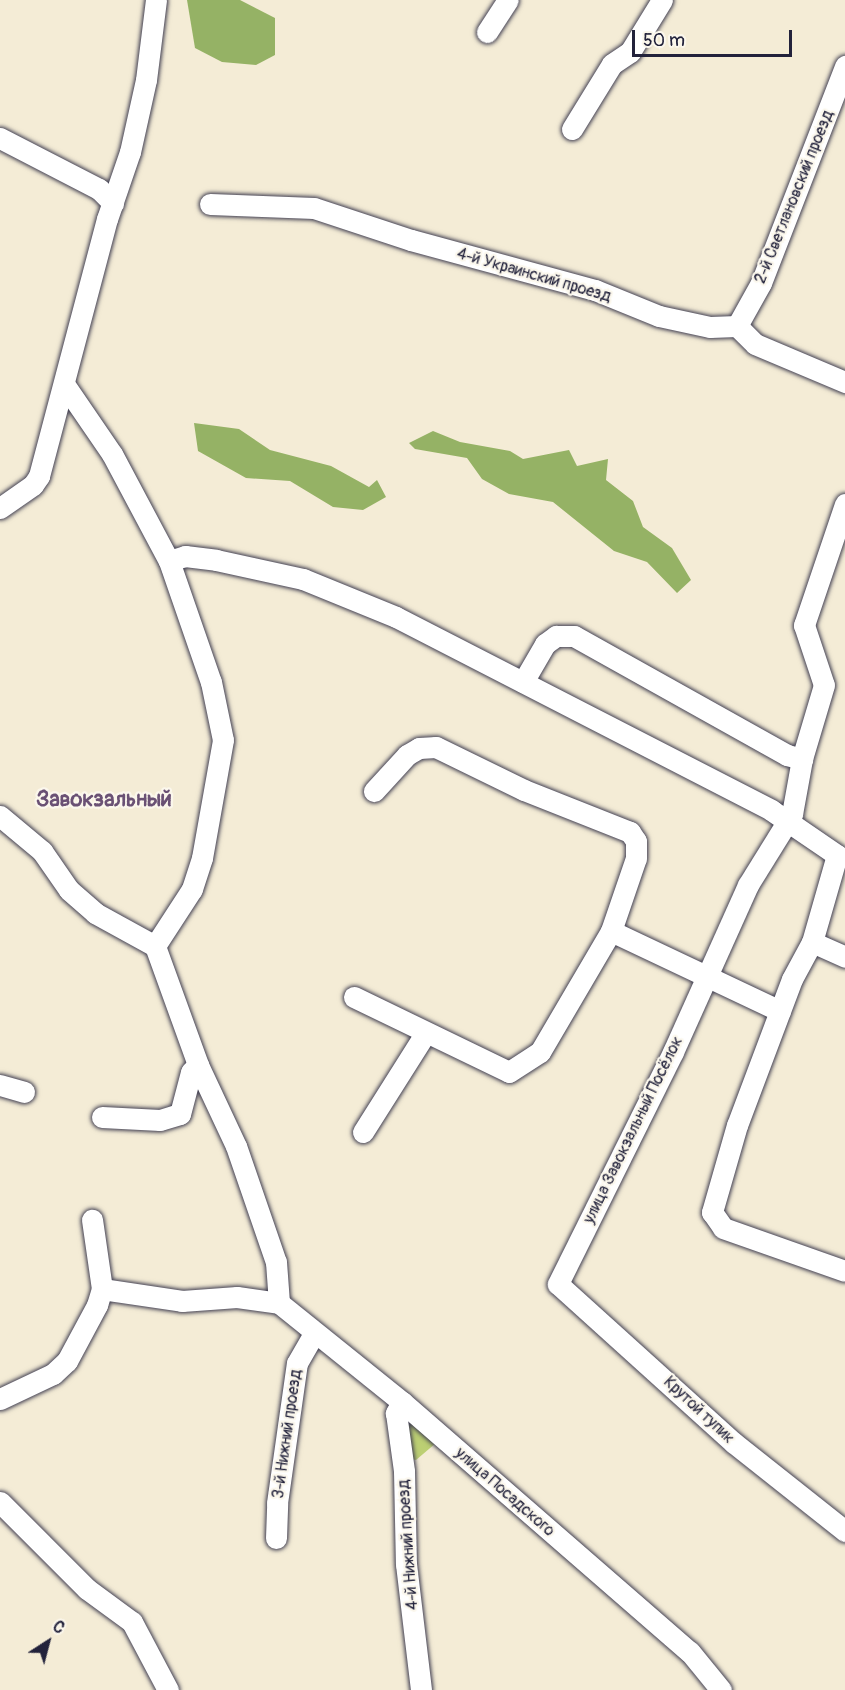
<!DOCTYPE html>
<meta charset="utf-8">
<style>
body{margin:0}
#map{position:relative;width:845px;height:1690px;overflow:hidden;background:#f4ecd6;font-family:Pangolin,sans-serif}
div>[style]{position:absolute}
.green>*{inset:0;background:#bccf73}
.forest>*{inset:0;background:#95b265}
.roads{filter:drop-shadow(0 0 2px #424052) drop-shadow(0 0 2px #424052)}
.street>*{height:21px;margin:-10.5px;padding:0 10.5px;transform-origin:10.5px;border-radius:10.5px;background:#fff}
span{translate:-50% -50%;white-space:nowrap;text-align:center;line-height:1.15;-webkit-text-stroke:4.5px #fbf7ec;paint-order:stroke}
.street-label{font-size:16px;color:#22223b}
.district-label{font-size:22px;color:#6a5174;font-weight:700}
.north{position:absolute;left:18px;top:1612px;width:60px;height:60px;-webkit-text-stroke:4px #fbf7ec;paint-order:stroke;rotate:36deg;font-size:16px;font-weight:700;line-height:24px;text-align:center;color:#22223b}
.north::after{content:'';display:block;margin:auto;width:21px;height:27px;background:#22223b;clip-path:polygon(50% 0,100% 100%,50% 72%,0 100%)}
.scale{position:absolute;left:632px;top:30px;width:160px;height:27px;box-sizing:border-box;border:3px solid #22223b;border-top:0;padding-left:8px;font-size:18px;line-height:21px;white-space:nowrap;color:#22223b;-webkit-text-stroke:4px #fbf7ec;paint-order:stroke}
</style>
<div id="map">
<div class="green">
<i style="clip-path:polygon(409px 1422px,436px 1443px,416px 1460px,411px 1459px,404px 1428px)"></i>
</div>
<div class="forest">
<i style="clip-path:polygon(187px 0,240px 0,275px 18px,275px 55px,256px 65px,222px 62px,195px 48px)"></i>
<i style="clip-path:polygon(194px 423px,239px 429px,270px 450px,331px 466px,369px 487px,377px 480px,386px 497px,363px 510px,333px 507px,290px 481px,246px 478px,198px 451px)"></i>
<i style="clip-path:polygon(433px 431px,460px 442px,510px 451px,523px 459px,569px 450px,577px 466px,608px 459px,606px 480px,633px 501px,643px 527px,672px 548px,691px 580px,677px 593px,647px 562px,614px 551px,553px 502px,509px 494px,482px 479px,467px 458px,415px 449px,409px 443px)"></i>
</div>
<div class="roads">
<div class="street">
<i style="left:487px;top:32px;width:38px;rotate:-57deg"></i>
<i style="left:572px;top:129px;width:76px;rotate:-58.4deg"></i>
<i style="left:612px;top:64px;width:22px;rotate:-34deg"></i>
<i style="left:630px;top:52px;width:61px;rotate:-58.4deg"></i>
<i style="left:0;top:138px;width:111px;rotate:27.3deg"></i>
<i style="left:99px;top:189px;width:20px;rotate:45deg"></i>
<i style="left:210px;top:204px;width:104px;rotate:2.2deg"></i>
<i style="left:314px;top:208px;width:102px;rotate:18.3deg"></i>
<i style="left:411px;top:240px;width:191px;rotate:15.2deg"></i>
<i style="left:595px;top:290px;width:69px;rotate:22.1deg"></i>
<i style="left:659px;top:316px;width:52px;rotate:12.2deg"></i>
<i style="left:710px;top:327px;width:27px;rotate:-2deg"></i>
<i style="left:737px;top:326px;width:25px;rotate:45deg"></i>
<i style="left:755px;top:344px;width:98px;rotate:22.9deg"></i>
<i style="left:737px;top:326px;width:49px;rotate:-60.8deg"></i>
<i style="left:761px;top:283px;width:233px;rotate:-68.8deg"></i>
<i style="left:64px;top:384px;width:85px;rotate:55.6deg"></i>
<i style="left:112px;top:454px;width:121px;rotate:62deg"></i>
<i style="left:169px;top:561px;width:128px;rotate:70.9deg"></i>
<i style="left:211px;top:682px;width:59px;rotate:78.3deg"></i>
<i style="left:223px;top:740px;width:120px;rotate:100.1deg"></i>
<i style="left:202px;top:858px;width:33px;rotate:108deg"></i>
<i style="left:192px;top:889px;width:68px;rotate:123deg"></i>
<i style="left:155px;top:946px;width:127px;rotate:70.1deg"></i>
<i style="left:198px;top:1065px;width:89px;rotate:64.9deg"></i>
<i style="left:236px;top:1146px;width:123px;rotate:71deg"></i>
<i style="left:276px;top:1262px;width:41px;rotate:85.8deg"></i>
<i style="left:845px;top:504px;width:128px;rotate:108.7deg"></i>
<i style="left:804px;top:625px;width:63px;rotate:71.6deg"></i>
<i style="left:824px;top:685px;width:77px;rotate:106.6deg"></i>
<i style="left:802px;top:759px;width:56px;rotate:100.3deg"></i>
<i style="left:792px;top:814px;width:84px;rotate:121.8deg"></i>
<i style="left:748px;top:885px;width:183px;rotate:114.2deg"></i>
<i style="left:673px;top:1052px;width:259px;rotate:116.4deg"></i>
<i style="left:558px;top:1284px;width:237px;rotate:42.1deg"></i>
<i style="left:734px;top:1443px;width:142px;rotate:38.4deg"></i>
<i style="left:0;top:508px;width:40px;rotate:-34.9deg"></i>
<i style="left:33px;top:485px;width:11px;rotate:-56deg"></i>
<i style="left:39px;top:476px;width:266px;rotate:-75.2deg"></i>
<i style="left:107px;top:219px;width:71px;rotate:-71.1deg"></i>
<i style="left:130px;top:152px;width:74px;rotate:-77.5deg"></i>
<i style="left:146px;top:80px;width:81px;rotate:-82.9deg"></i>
<i style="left:169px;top:561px;width:17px;rotate:-17deg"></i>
<i style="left:185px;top:556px;width:31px;rotate:7deg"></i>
<i style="left:216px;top:560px;width:89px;rotate:12.3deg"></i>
<i style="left:303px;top:579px;width:100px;rotate:22.2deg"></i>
<i style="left:396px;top:617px;width:422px;rotate:27.2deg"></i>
<i style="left:771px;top:810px;width:80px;rotate:34.3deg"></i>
<i style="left:837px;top:855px;width:91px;rotate:106deg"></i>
<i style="left:812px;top:942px;width:42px;rotate:118.4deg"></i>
<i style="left:792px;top:979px;width:156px;rotate:110.6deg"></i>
<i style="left:737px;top:1125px;width:91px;rotate:106deg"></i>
<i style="left:712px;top:1212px;width:19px;rotate:55deg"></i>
<i style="left:723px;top:1228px;width:129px;rotate:19.4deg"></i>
<i style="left:523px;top:682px;width:44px;rotate:-59.9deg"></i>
<i style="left:545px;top:644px;width:14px;rotate:-36deg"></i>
<i style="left:556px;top:636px;width:18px"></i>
<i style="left:574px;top:636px;width:244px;rotate:29.2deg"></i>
<i style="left:787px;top:755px;width:16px;rotate:15deg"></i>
<i style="left:0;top:816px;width:55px;rotate:39.8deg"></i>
<i style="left:42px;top:851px;width:47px;rotate:55.3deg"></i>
<i style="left:69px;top:890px;width:35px;rotate:41deg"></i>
<i style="left:95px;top:913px;width:68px;rotate:28.8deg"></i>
<i style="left:611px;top:931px;width:187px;rotate:25.3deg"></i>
<i style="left:812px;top:942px;width:36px;rotate:24deg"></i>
<i style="left:354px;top:997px;width:172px;rotate:25.8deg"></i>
<i style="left:509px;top:1072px;width:37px;rotate:-33deg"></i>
<i style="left:540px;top:1052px;width:140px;rotate:-59.6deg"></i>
<i style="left:611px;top:931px;width:77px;rotate:-71.1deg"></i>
<i style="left:636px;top:858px;width:17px;rotate:-90deg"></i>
<i style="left:636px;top:841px;width:11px;rotate:-124deg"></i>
<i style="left:630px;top:832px;width:114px;rotate:-158.4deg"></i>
<i style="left:524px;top:790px;width:98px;rotate:-154deg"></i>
<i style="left:436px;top:747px;width:17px;rotate:177deg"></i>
<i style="left:419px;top:748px;width:14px;rotate:150deg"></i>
<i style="left:407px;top:755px;width:49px;rotate:132.5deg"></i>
<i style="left:0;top:1085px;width:25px;rotate:16deg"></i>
<i style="left:102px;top:1117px;width:58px;rotate:3deg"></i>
<i style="left:160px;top:1120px;width:21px;rotate:-17deg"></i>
<i style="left:180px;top:1114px;width:43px;rotate:-75.3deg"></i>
<i style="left:191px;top:1072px;width:10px;rotate:-45deg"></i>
<i style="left:363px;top:1132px;width:116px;rotate:-57.7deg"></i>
<i style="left:102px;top:1289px;width:81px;rotate:8.5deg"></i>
<i style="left:182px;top:1301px;width:55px;rotate:-4.2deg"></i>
<i style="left:237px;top:1297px;width:42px;rotate:8.1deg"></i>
<i style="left:279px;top:1303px;width:158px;rotate:38.8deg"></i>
<i style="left:402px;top:1402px;width:381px;rotate:41deg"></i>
<i style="left:690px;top:1652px;width:49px;rotate:50.8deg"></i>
<i style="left:0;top:1399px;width:59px;rotate:-25.3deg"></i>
<i style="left:53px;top:1374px;width:19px;rotate:-43deg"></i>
<i style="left:67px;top:1361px;width:64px;rotate:-61.8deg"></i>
<i style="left:97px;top:1305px;width:17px;rotate:-73deg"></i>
<i style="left:102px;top:1289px;width:70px;rotate:-98.2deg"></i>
<i style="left:402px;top:1402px;width:13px;rotate:119deg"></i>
<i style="left:396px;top:1413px;width:59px;rotate:82.1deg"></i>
<i style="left:404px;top:1471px;width:93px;rotate:88.8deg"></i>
<i style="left:406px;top:1564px;width:127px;rotate:83.2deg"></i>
<i style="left:0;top:1502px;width:123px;rotate:45deg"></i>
<i style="left:87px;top:1589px;width:56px;rotate:36.3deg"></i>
<i style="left:132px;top:1622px;width:77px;rotate:62.1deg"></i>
<i style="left:276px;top:1538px;width:35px;rotate:-88deg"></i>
<i style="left:277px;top:1503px;width:141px;rotate:-81.9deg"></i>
<i style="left:297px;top:1363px;width:34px;rotate:-60deg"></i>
</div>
</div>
<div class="street-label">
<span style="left:794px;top:197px;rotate:-68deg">2-й Светлановский проезд</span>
<span style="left:534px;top:275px;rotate:16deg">4-й Украинский проезд</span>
<span style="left:633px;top:1130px;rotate:-64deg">улица Завокзальный Посёлок</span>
<span style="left:699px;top:1410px;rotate:43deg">Крутой тупик</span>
<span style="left:287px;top:1434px;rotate:-82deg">3-й Нижний проезд</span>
<span style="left:505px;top:1492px;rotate:41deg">улица Посадского</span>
<span style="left:408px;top:1545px;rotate:-94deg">4-й Нижний проезд</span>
</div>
<div class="district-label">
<span style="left:104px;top:800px">Завокзальный</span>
</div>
<div class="north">С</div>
<div class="scale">50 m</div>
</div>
